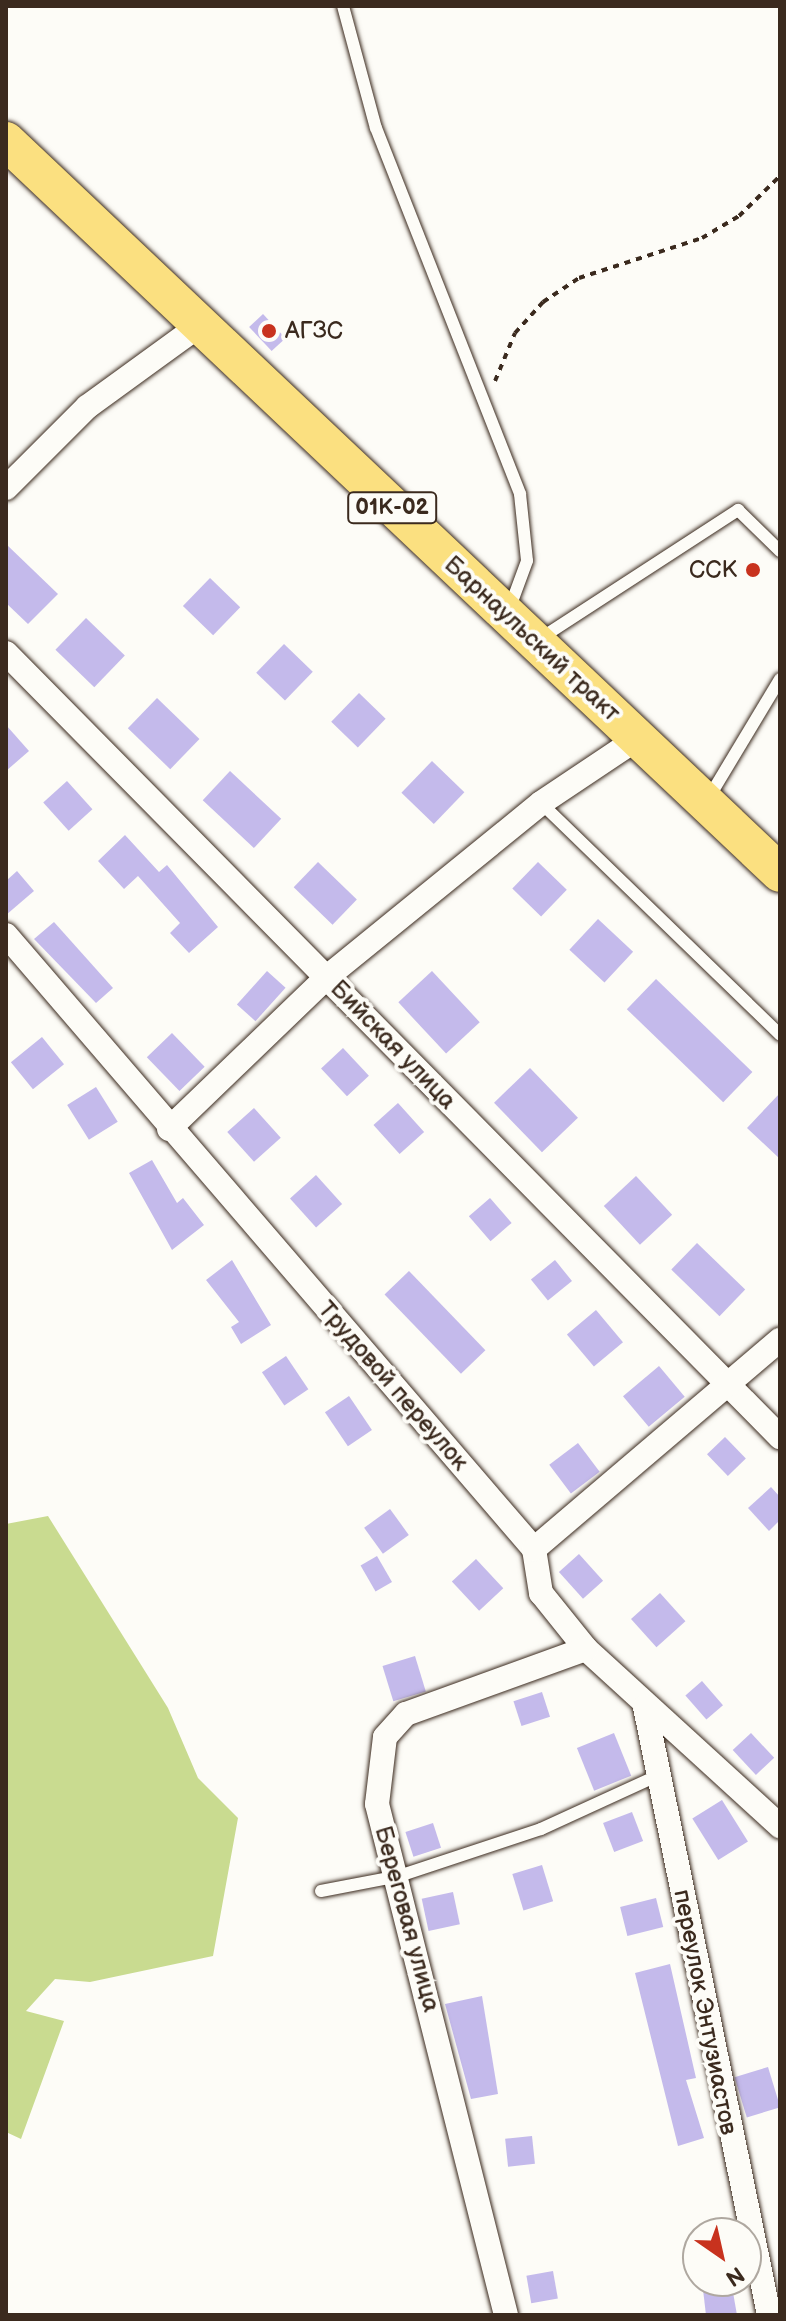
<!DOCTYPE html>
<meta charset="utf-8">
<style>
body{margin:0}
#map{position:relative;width:786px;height:2321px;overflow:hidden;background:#fdfcf7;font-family:"Balsamiq Sans",sans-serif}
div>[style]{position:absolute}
.green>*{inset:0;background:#c9db90}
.building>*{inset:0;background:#c4baeb;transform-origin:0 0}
.path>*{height:4px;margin-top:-2px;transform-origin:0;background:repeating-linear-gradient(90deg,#3b2a1e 0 6px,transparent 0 12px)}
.roads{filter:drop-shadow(0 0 2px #3b2a1e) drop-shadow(0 0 2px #3b2a1e)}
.service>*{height:12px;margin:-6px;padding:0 6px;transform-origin:6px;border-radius:6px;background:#fdfcf7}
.minor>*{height:24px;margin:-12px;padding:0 12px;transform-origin:12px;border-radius:12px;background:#fdfcf7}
.primary>*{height:38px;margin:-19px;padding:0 19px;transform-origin:19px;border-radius:19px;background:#fbe080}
.dots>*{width:22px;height:22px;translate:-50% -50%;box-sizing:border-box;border:4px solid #fdfcf7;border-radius:50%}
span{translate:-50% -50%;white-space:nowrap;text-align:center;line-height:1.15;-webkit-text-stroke:8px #fdfcf7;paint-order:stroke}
.shield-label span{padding:2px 6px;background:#fdfcf7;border:2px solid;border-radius:6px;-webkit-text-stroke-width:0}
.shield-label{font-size:22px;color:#3b2a1e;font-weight:700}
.poi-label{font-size:24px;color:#3b2a1e}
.left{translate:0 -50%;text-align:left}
.right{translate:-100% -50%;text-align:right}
.street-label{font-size:24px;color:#3b2a1e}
.frame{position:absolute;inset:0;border:8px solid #3b2a1e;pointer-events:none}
.north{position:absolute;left:682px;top:2217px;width:80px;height:80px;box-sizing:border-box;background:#fdfcf7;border:2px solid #afa8a0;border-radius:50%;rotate:146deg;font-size:22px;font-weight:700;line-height:32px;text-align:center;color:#3b2a1e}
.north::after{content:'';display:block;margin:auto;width:28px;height:36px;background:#c8321e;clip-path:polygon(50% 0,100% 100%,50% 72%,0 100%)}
</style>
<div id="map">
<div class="green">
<i style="clip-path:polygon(48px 1516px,168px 1708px,198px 1778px,238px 1818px,213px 1956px,90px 1982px,55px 1979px,26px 2011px,64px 2021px,21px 2139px,6px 2132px,6px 1524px)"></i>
</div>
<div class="building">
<i style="left:263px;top:314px;width:33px;height:19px;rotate:47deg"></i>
<i style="clip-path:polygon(6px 544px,58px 594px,28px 624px,6px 603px)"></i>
<i style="left:210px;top:578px;width:42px;height:39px;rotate:44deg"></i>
<i style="left:86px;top:618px;width:54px;height:44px;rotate:44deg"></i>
<i style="left:284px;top:644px;width:40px;height:40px;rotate:44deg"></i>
<i style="left:359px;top:693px;width:37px;height:40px;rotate:44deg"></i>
<i style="left:157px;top:698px;width:59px;height:42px;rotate:44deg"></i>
<i style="clip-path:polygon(6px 725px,29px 751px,6px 771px)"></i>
<i style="left:432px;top:761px;width:45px;height:44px;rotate:44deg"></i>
<i style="left:230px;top:771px;width:70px;height:40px;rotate:43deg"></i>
<i style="left:67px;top:781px;width:38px;height:32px;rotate:48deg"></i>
<i style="clip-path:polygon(125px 835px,159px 872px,167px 865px,218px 927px,189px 953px,170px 933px,180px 923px,138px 876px,124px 889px,98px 861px)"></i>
<i style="left:318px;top:862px;width:54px;height:35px;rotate:44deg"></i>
<i style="left:538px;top:862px;width:40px;height:37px;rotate:44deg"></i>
<i style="clip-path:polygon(17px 871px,34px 891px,6px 915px,6px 881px)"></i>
<i style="left:598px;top:919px;width:48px;height:42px;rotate:43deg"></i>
<i style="clip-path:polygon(54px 922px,113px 988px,96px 1003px,34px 939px)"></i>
<i style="left:267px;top:971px;width:25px;height:45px;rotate:42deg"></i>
<i style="left:432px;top:971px;width:70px;height:46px;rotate:47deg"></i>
<i style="left:656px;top:979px;width:134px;height:42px;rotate:44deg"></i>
<i style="left:172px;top:1033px;width:47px;height:35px;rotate:46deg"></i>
<i style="left:42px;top:1037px;width:35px;height:40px;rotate:51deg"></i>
<i style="left:343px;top:1048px;width:38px;height:30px;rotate:47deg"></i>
<i style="left:530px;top:1068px;width:69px;height:50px;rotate:46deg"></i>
<i style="left:96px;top:1087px;width:41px;height:34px;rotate:58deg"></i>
<i style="clip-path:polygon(780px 1093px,780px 1159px,747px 1128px)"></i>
<i style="left:398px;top:1103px;width:39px;height:33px;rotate:48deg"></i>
<i style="left:254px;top:1108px;width:40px;height:36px;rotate:48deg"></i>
<i style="clip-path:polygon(152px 1160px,177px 1203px,183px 1198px,204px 1225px,172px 1250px,129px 1173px)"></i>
<i style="left:316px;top:1175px;width:39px;height:35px;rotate:48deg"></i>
<i style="left:636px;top:1176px;width:53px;height:44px;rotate:47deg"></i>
<i style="left:490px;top:1198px;width:33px;height:28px;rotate:49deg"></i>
<i style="left:697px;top:1243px;width:67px;height:37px;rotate:44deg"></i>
<i style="clip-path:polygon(232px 1260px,271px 1325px,241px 1344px,231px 1327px,239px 1322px,206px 1280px)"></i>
<i style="left:555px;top:1260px;width:27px;height:31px;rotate:51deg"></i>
<i style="left:409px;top:1271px;width:110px;height:34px;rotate:46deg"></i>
<i style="left:596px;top:1310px;width:42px;height:38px;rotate:50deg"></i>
<i style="left:286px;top:1356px;width:40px;height:29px;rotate:56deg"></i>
<i style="left:659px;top:1366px;width:40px;height:47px;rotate:50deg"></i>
<i style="left:349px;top:1396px;width:41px;height:29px;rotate:56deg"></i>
<i style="left:725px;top:1437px;width:30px;height:25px;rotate:46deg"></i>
<i style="left:578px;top:1443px;width:36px;height:36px;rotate:53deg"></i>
<i style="clip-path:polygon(771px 1487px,780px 1497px,780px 1520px,769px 1531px,748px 1508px)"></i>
<i style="left:390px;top:1509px;width:32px;height:32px;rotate:54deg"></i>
<i style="left:579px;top:1554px;width:36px;height:27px;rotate:48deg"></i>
<i style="left:377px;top:1556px;width:30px;height:19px;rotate:60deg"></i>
<i style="left:476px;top:1559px;width:40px;height:33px;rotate:47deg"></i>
<i style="left:660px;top:1593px;width:38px;height:39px;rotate:48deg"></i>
<i style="left:415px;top:1656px;width:37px;height:34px;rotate:73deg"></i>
<i style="left:702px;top:1681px;width:32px;height:22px;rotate:49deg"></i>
<i style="left:542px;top:1692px;width:26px;height:30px;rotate:72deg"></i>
<i style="left:614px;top:1733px;width:46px;height:40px;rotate:68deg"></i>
<i style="left:751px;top:1733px;width:34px;height:25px;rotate:47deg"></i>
<i style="left:722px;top:1800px;width:49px;height:35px;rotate:58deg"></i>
<i style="left:632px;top:1812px;width:31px;height:31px;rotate:69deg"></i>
<i style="left:433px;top:1823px;width:26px;height:29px;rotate:72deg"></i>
<i style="left:542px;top:1865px;width:38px;height:31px;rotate:73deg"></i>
<i style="left:453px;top:1892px;width:33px;height:32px;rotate:78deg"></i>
<i style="left:656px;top:1898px;width:30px;height:37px;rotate:76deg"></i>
<i style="clip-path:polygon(670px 1964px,696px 2078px,686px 2080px,704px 2138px,678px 2146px,635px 1973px)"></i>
<i style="clip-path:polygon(482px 1996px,498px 2094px,471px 2099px,445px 2004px)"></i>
<i style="left:768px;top:2067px;width:42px;height:35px;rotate:73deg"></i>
<i style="left:532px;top:2136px;width:28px;height:27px;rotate:84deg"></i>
<i style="left:553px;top:2271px;width:28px;height:27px;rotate:80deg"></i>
<i style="clip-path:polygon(702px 2281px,731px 2281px,737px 2315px,706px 2315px)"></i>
</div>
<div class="path">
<i style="left:495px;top:381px;width:52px;rotate:-67.4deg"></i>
<i style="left:515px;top:333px;width:42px;rotate:-47.9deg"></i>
<i style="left:543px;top:302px;width:43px;rotate:-33.7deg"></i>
<i style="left:579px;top:278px;width:129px;rotate:-18deg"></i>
<i style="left:702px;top:238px;width:43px;rotate:-30.7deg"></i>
<i style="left:739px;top:216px;width:57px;rotate:-44.3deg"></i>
</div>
<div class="roads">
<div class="service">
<i style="left:343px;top:6px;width:126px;rotate:74.9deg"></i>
<i style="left:376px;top:128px;width:393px;rotate:68.5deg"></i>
<i style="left:520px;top:494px;width:67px;rotate:84deg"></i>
<i style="left:527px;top:561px;width:52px;rotate:110.2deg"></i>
<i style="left:538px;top:640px;width:239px;rotate:-33deg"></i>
<i style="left:738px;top:510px;width:59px;rotate:44.3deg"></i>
<i style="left:708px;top:799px;width:140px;rotate:-59deg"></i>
<i style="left:541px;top:803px;width:333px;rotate:44.1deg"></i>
<i style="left:321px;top:1891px;width:79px;rotate:-10.9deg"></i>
<i style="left:399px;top:1876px;width:150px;rotate:-18.3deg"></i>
<i style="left:541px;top:1829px;width:130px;rotate:-24.6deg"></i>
</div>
<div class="minor">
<i style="left:6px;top:488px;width:115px;rotate:-45deg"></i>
<i style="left:87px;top:407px;width:140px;rotate:-36deg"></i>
<i style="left:6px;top:653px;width:1102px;rotate:45.37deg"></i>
<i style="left:6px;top:935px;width:810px;rotate:49.31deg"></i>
<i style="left:534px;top:1549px;width:45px;rotate:81deg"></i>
<i style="left:541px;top:1593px;width:72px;rotate:51.2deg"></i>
<i style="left:586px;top:1649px;width:263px;rotate:42.4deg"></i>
<i style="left:169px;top:1129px;width:219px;rotate:-43.9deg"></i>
<i style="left:327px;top:977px;width:276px;rotate:-39.1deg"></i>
<i style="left:541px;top:803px;width:117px;rotate:-33.8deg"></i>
<i style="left:534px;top:1549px;width:323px;rotate:-40.4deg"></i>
<i style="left:645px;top:1707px;width:621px;rotate:78.47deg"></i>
<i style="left:506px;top:2315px;width:527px;rotate:-104.17deg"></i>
<i style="left:377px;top:1804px;width:67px;rotate:-83.2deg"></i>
<i style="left:385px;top:1737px;width:31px;rotate:-48deg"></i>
<i style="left:406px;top:1714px;width:191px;rotate:-19.9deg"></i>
</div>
<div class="primary">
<i style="left:6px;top:141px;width:1065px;rotate:43.4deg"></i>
</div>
</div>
<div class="dots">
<i style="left:269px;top:331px;background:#c8321e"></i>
<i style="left:753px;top:570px;background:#c8321e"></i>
</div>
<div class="shield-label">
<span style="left:392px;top:508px">01К-02</span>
</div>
<div class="poi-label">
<span class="left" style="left:285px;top:331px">АГЗС</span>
<span class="right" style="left:737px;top:570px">ССК</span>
</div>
<div class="street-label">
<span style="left:532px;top:639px;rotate:43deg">Барнаульский тракт</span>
<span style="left:393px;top:1045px;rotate:46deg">Бийская улица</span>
<span style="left:393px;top:1386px;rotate:49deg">Трудовой переулок</span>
<span style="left:407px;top:1919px;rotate:75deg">Береговая улица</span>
<span style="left:705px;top:2012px;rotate:79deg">переулок Энтузиастов</span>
</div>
<div class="frame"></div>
<div class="north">N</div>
</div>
